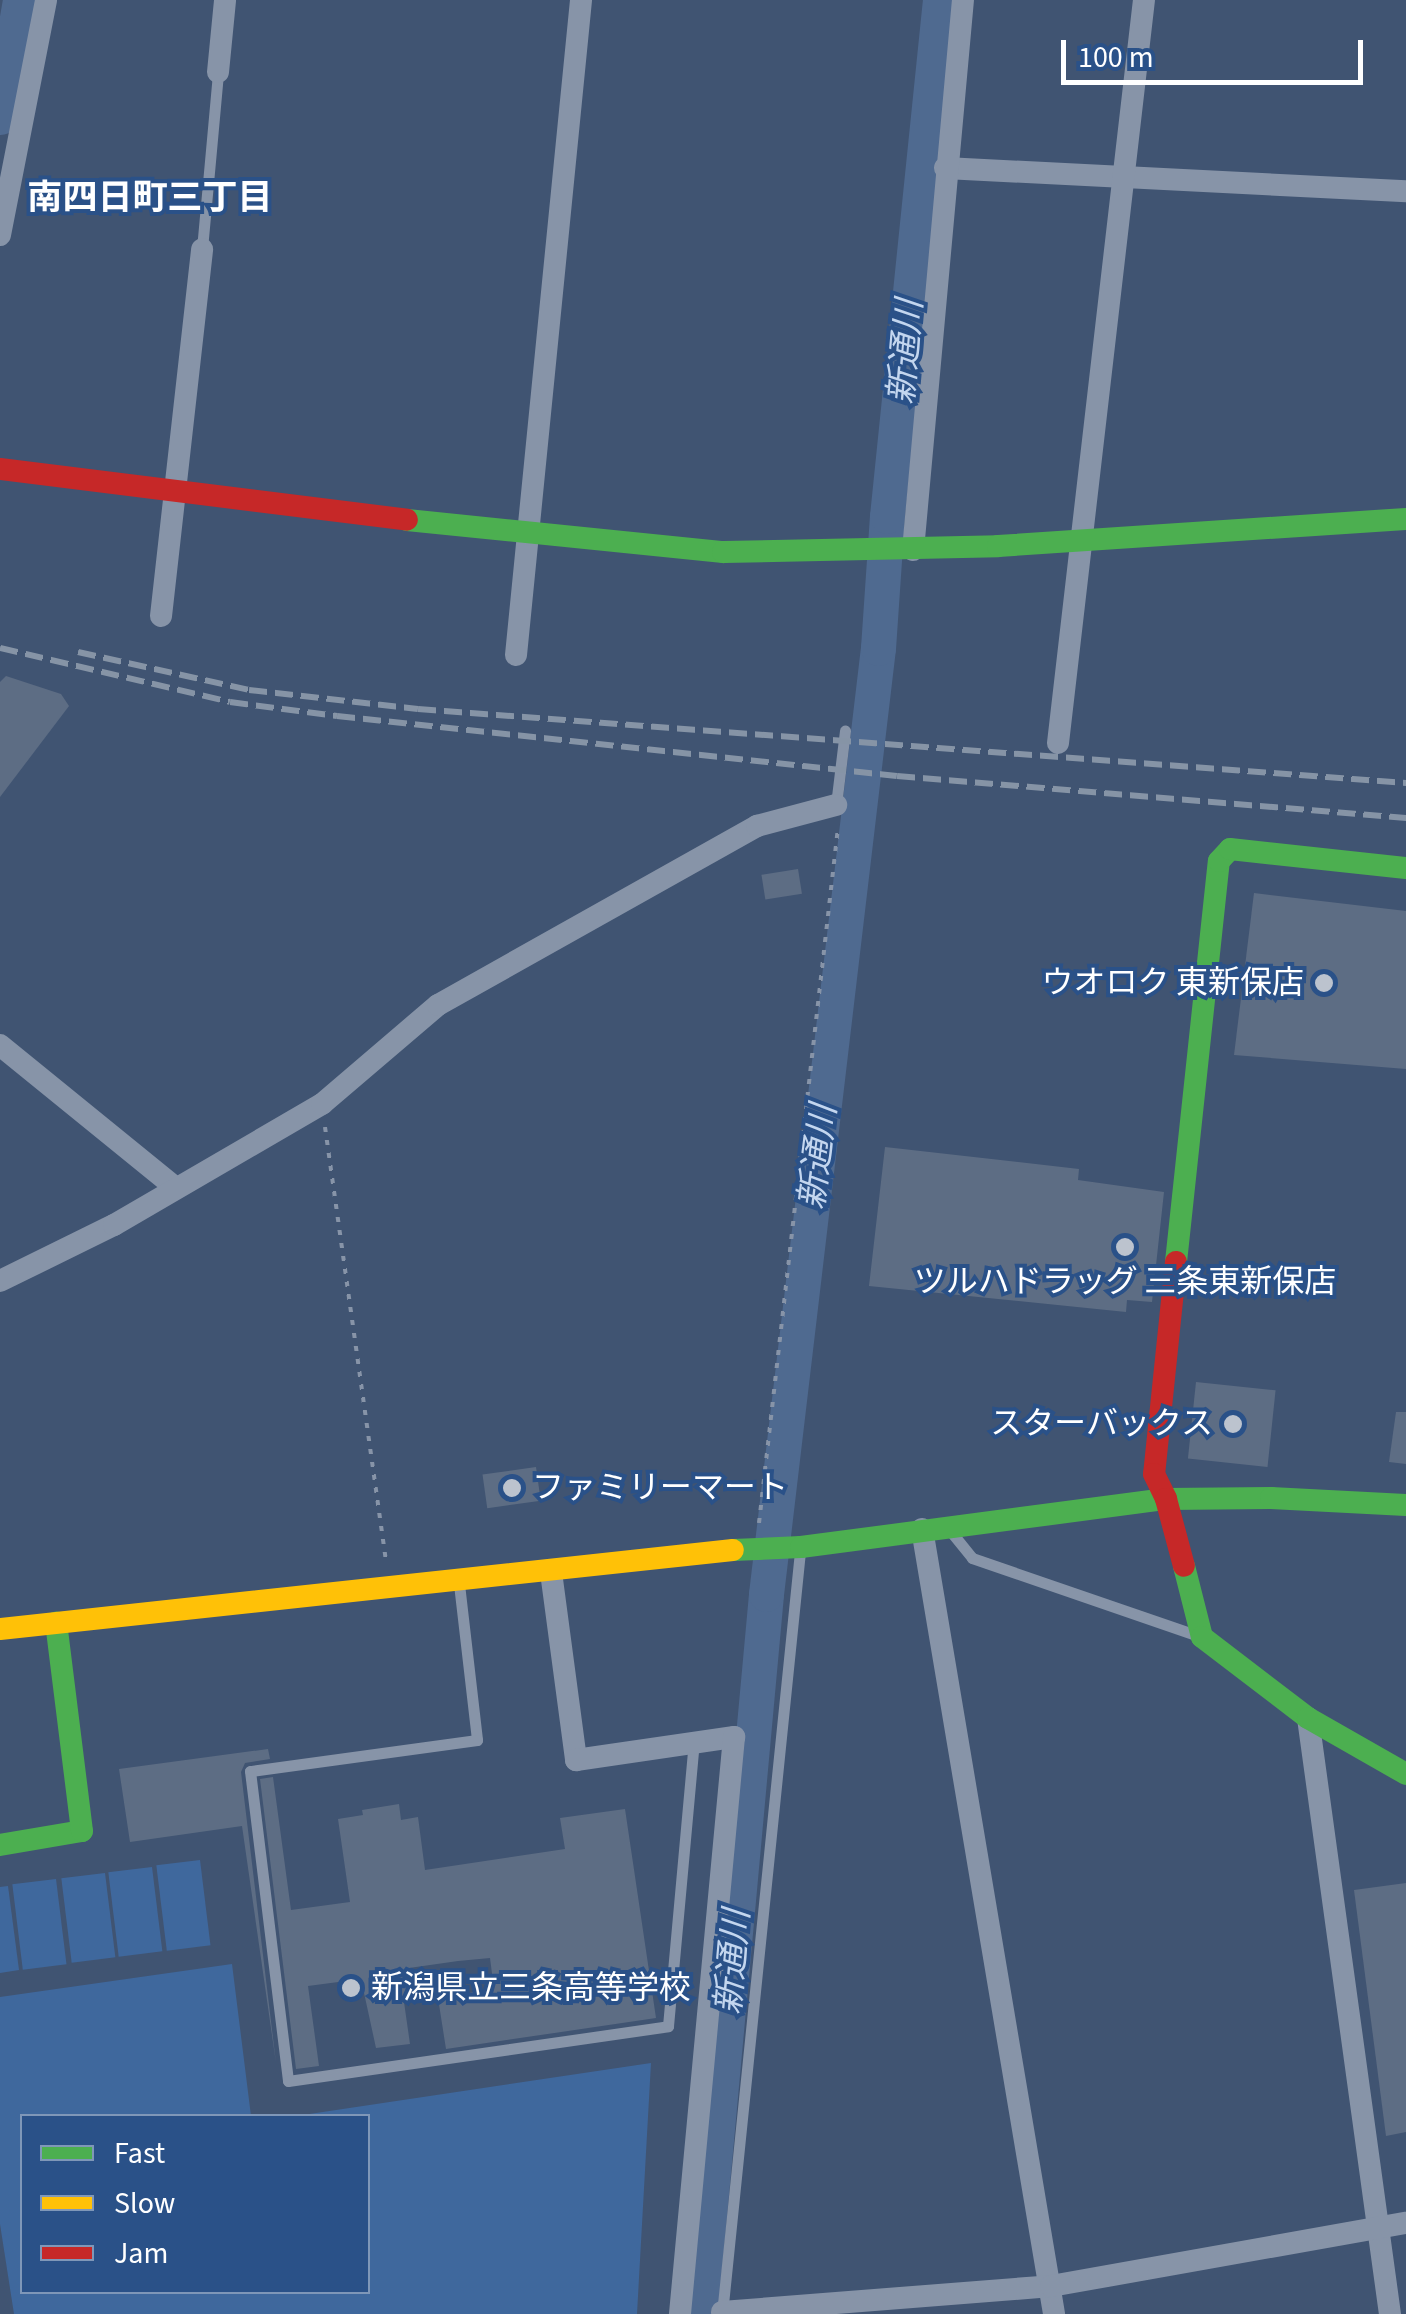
<!DOCTYPE html>
<meta charset="utf-8">
<style>
body{margin:0}
#map{position:relative;width:1406px;height:2314px;overflow:hidden;background:#405472;font-family:"Source Sans 3","Noto Sans JP",sans-serif}
div>[style]{position:absolute}
.green>*{inset:0;background:#3f689d;transform-origin:0 0}
.river>*{height:35px;margin:-17.5px;padding:0 17.5px;transform-origin:17.5px;border-radius:17.5px;background:#4f6a90}
.building>*{inset:0;background:#5d6d84;transform-origin:0 0}
.path>*{height:4px;margin-top:-2px;transform-origin:0;background:repeating-linear-gradient(90deg,#8794a8 0 5px,transparent 0 13px)}
.lane>*{height:11px;margin:-5.5px;padding:0 5.5px;transform-origin:5.5px;border-radius:5.5px;background:#8794a8}
.street>*{height:22px;margin:-11px;padding:0 11px;transform-origin:11px;border-radius:11px;background:#8794a8}
.fast>*{height:22px;margin:-11px;padding:0 11px;transform-origin:11px;border-radius:11px;background:#4caf50}
.slow>*{height:22px;margin:-11px;padding:0 11px;transform-origin:11px;border-radius:11px;background:#ffc107}
.jam>*{height:22px;margin:-11px;padding:0 11px;transform-origin:11px;border-radius:11px;background:#c62828}
.rail>*{height:6px;margin-top:-3px;transform-origin:0;background:repeating-linear-gradient(90deg,#8694a6 0 18px,transparent 0 26px)}
.dots>*{width:28px;height:28px;translate:-50% -50%;box-sizing:border-box;border:5px solid #2a5188;border-radius:50%}
span{translate:-50% -50%;white-space:nowrap;text-align:center;line-height:1.15;-webkit-text-stroke:8px #2a5188;paint-order:stroke}
.poi-label{font-size:32px;color:#fff}
.right{translate:-100% -50%;text-align:right}
.left{translate:0 -50%;text-align:left}
.neighbourhood-label{font-size:35px;color:#fff;font-weight:700}
.water-label{font-size:35px;color:#c3d6ef;font-style:italic}
.legend{position:absolute;left:20px;top:2114px;width:350px;height:180px;box-sizing:border-box;background:#2a5188;border:2px solid #7f97b8;margin:0;padding:12px 18px;list-style:none;font-size:30px;color:#fff}
.legend li{display:flex;align-items:center;gap:20px;height:50px}
.legend b{width:50px;border:2px solid #7f97b8}
.scale{position:absolute;left:1061px;top:40px;width:302px;height:45px;box-sizing:border-box;border:5px solid #fff;border-top:0;padding-left:12px;font-size:30px;line-height:35px;white-space:nowrap;color:#fff;-webkit-text-stroke:8px #2a5188;paint-order:stroke}
</style>
<div id="map">
<div class="green">
<i style="left:200px;top:1860px;width:86px;height:44px;rotate:83deg"></i>
<i style="left:152px;top:1867px;width:85px;height:44px;rotate:83deg"></i>
<i style="left:105px;top:1873px;width:85px;height:44px;rotate:83deg"></i>
<i style="left:56px;top:1879px;width:86px;height:44px;rotate:83deg"></i>
<i style="clip-path:polygon(8px 1886px,19px 1970px,0 1973px,0 1887px)"></i>
<i style="clip-path:polygon(232px 1964px,251px 2116px,22px 2116px,22px 2292px,368px 2292px,368px 2116px,296px 2116px,651px 2063px,637px 2314px,14px 2314px,0 2224px,0 1997px)"></i>
</div>
<div class="river">
<i style="left:0;top:117px;width:119px;rotate:-80.3deg"></i>
<i style="left:700px;top:2314px;width:723px;rotate:-84.76deg"></i>
<i style="left:766px;top:1594px;width:953px;rotate:-83.25deg"></i>
<i style="left:878px;top:648px;width:132px;rotate:-86.1deg"></i>
<i style="left:887px;top:516px;width:519px;rotate:-84.14deg"></i>
</div>
<div class="building">
<i style="clip-path:polygon(6px 676px,61px 694px,69px 706px,0 797px,0 682px)"></i>
<i style="left:798px;top:869px;width:25px;height:37px;rotate:81deg"></i>
<i style="clip-path:polygon(1254px 893px,1406px 911px,1406px 1069px,1234px 1055px)"></i>
<i style="clip-path:polygon(885px 1147px,1079px 1169px,1078px 1180px,1164px 1192px,1152px 1302px,1127px 1300px,1126px 1312px,869px 1286px)"></i>
<i style="left:1196px;top:1382px;width:80px;height:77px;rotate:6deg"></i>
<i style="clip-path:polygon(1396px 1412px,1406px 1412px,1406px 1464px,1389px 1462px)"></i>
<i style="left:536px;top:1467px;width:34px;height:54px;rotate:82deg"></i>
<i style="clip-path:polygon(268px 1749px,270px 1759px,245px 1763px,241px 1772px,276px 2063px,242px 1826px,130px 1842px,119px 1769px)"></i>
<i style="clip-path:polygon(273px 1777px,291px 1910px,350px 1902px,338px 1819px,363px 1815px,362px 1810px,399px 1804px,401px 1820px,418px 1817px,425px 1870px,565px 1849px,560px 1818px,625px 1809px,656px 2018px,446px 2049px,438px 1998px,494px 1989px,490px 1958px,458px 1961px,409px 1968px,413px 1993px,403px 1995px,410px 2044px,376px 2048px,361px 1979px,308px 1986px,319px 2066px,296px 2069px,260px 1779px)"></i>
<i style="clip-path:polygon(1406px 1883px,1406px 2132px,1386px 2136px,1354px 1890px)"></i>
</div>
<div class="path">
<i style="left:325px;top:1127px;width:440px;rotate:82deg"></i>
<i style="left:759px;top:1523px;width:700px;rotate:-83.52deg"></i>
</div>
<div class="lane">
<i style="left:202px;top:249px;width:178px;rotate:-84.8deg"></i>
<i style="left:836px;top:805px;width:75px;rotate:-83.1deg"></i>
<i style="left:952px;top:1533px;width:32px;rotate:51deg"></i>
<i style="left:972px;top:1558px;width:239px;rotate:19deg"></i>
<i style="left:459px;top:1584px;width:157px;rotate:83.4deg"></i>
<i style="left:477px;top:1740px;width:229px;rotate:172.2deg"></i>
<i style="left:250px;top:1771px;width:312px;rotate:83deg"></i>
<i style="left:288px;top:2081px;width:384px;rotate:-8.2deg"></i>
<i style="left:668px;top:2026px;width:284px;rotate:-84.8deg"></i>
<i style="left:722px;top:2314px;width:767px;rotate:-84.16deg"></i>
</div>
<div class="street">
<i style="left:218px;top:72px;width:72px;rotate:-84.4deg"></i>
<i style="left:945px;top:168px;width:462px;rotate:2.9deg"></i>
<i style="left:0;top:235px;width:239px;rotate:-78.9deg"></i>
<i style="left:913px;top:550px;width:552px;rotate:-84.81deg"></i>
<i style="left:161px;top:616px;width:369px;rotate:-83.6deg"></i>
<i style="left:516px;top:655px;width:658px;rotate:-84.33deg"></i>
<i style="left:1058px;top:743px;width:748px;rotate:-83.4deg"></i>
<i style="left:0;top:1045px;width:227px;rotate:39.1deg"></i>
<i style="left:0;top:1281px;width:127px;rotate:-26.2deg"></i>
<i style="left:114px;top:1225px;width:241px;rotate:-30.2deg"></i>
<i style="left:322px;top:1104px;width:153px;rotate:-40.5deg"></i>
<i style="left:438px;top:1005px;width:366px;rotate:-29.3deg"></i>
<i style="left:757px;top:826px;width:82px;rotate:-14.9deg"></i>
<i style="left:922px;top:1529px;width:796px;rotate:80.45deg"></i>
<i style="left:551px;top:1572px;width:190px;rotate:82.4deg"></i>
<i style="left:576px;top:1760px;width:160px;rotate:-8.3deg"></i>
<i style="left:734px;top:1737px;width:580px;rotate:95.35deg"></i>
<i style="left:1308px;top:1718px;width:602px;rotate:82.17deg"></i>
<i style="left:722px;top:2312px;width:330px;rotate:-4.5deg"></i>
<i style="left:1051px;top:2286px;width:361px;rotate:-10.1deg"></i>
</div>
<div class="fast">
<i style="left:407px;top:520px;width:318px;rotate:5.8deg"></i>
<i style="left:723px;top:552px;width:275px;rotate:-1.2deg"></i>
<i style="left:998px;top:546px;width:409px;rotate:-3.8deg"></i>
<i style="left:1176px;top:1262px;width:403px;rotate:-83.9deg"></i>
<i style="left:1219px;top:861px;width:16px;rotate:-47deg"></i>
<i style="left:1230px;top:849px;width:177px;rotate:6.2deg"></i>
<i style="left:733px;top:1550px;width:68px;rotate:-2.5deg"></i>
<i style="left:801px;top:1547px;width:368px;rotate:-7.5deg"></i>
<i style="left:1166px;top:1499px;width:105px;rotate:-0.5deg"></i>
<i style="left:1271px;top:1498px;width:135px;rotate:3deg"></i>
<i style="left:1184px;top:1566px;width:73px;rotate:75.8deg"></i>
<i style="left:1202px;top:1637px;width:133px;rotate:37.4deg"></i>
<i style="left:1308px;top:1718px;width:113px;rotate:29.7deg"></i>
<i style="left:0;top:1845px;width:83px;rotate:-9.7deg"></i>
<i style="left:82px;top:1831px;width:210px;rotate:-97.1deg"></i>
</div>
<div class="slow">
<i style="left:0;top:1629px;width:737px;rotate:-6.15deg"></i>
</div>
<div class="jam">
<i style="left:0;top:469px;width:410px;rotate:7.1deg"></i>
<i style="left:1176px;top:1262px;width:213px;rotate:95.9deg"></i>
<i style="left:1154px;top:1474px;width:28px;rotate:64deg"></i>
<i style="left:1166px;top:1499px;width:69px;rotate:75deg"></i>
</div>
<div class="rail">
<i style="left:0;top:648px;width:236px;rotate:13.2deg"></i>
<i style="left:230px;top:702px;width:108px;rotate:7.5deg"></i>
<i style="left:337px;top:716px;width:563px;rotate:6.12deg"></i>
<i style="left:897px;top:776px;width:511px;rotate:4.72deg"></i>
<i style="left:78px;top:652px;width:175px;rotate:12.5deg"></i>
<i style="left:249px;top:690px;width:170px;rotate:6.4deg"></i>
<i style="left:418px;top:709px;width:991px;rotate:4.28deg"></i>
</div>
<div class="dots">
<i style="left:1324px;top:983px;background:#bcc3ce"></i>
<i style="left:1125px;top:1247px;background:#bcc3ce"></i>
<i style="left:1233px;top:1424px;background:#bcc3ce"></i>
<i style="left:512px;top:1488px;background:#bcc3ce"></i>
<i style="left:351px;top:1988px;background:#bcc3ce"></i>
</div>
<div class="poi-label">
<span class="right" style="left:1304px;top:983px">ウオロク 東新保店</span>
<span style="left:1125px;top:1282px">ツルハドラッグ 三条東新保店</span>
<span class="right" style="left:1213px;top:1424px">スターバックス</span>
<span class="left" style="left:532px;top:1488px">ファミリーマート</span>
<span class="left" style="left:371px;top:1988px">新潟県立三条高等学校</span>
</div>
<div class="neighbourhood-label">
<span style="left:150px;top:198px">南四日町三丁目</span>
</div>
<div class="water-label">
<span style="left:906px;top:352px;rotate:-85deg">新通川</span>
<span style="left:818px;top:1157px;rotate:-83deg">新通川</span>
<span style="left:733px;top:1962px;rotate:-85deg">新通川</span>
</div>
<ul class="legend">
<li><b style="height:12px;background:#4caf50"></b>Fast</li>
<li><b style="height:12px;background:#ffc107"></b>Slow</li>
<li><b style="height:12px;background:#c62828"></b>Jam</li>
</ul>
<div class="scale">100 m</div>
</div>
